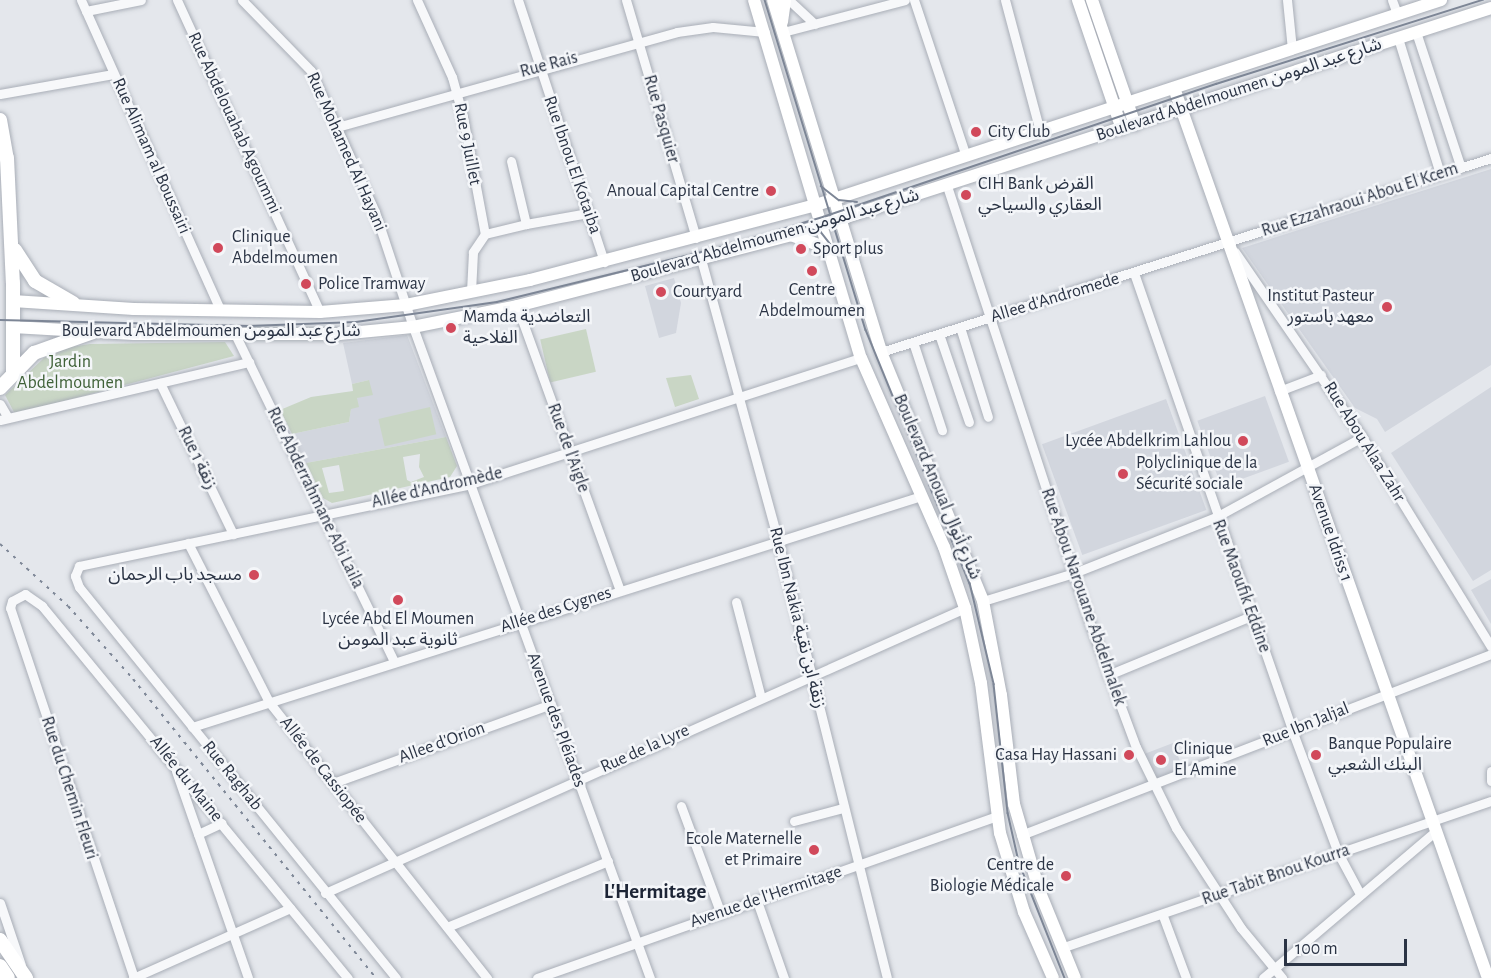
<!DOCTYPE html>
<meta charset="utf-8">
<style>
body{margin:0}
#map{position:relative;width:1491px;height:978px;overflow:hidden;background:#e4e7ec;font-family:"Alegreya Sans","Noto Sans Arabic",sans-serif}
div>[style]{position:absolute}
.built>*{inset:0;background:#d2d6de;transform-origin:0 0}
.green>*{inset:0;background:#c9d6c5;transform-origin:0 0}
.roads{filter:drop-shadow(0 0 2px #a9aeb7) drop-shadow(0 0 2px #a9aeb7)}
.street>*{height:9px;margin:-4.5px;padding:0 4.5px;transform-origin:4.5px;border-radius:4.5px;background:#f7f8fa}
.secondary>*{height:12px;margin:-6px;padding:0 6px;transform-origin:6px;border-radius:6px;background:#fff}
.primary>*{height:14px;margin:-7px;padding:0 7px;transform-origin:7px;border-radius:7px;background:#fff}
.tram>*{height:1.5px;margin:-0.75px;padding:0 0.75px;transform-origin:0.75px;border-radius:0.75px;background:#7d8696}
.rail>*{height:2px;margin-top:-1px;transform-origin:0;background:repeating-linear-gradient(90deg,#7d8696 0 3px,transparent 0 9px)}
.dots>*{width:16px;height:16px;translate:-50% -50%;box-sizing:border-box;border:3px solid #f4f6f9;border-radius:50%}
span{translate:-50% -50%;white-space:nowrap;text-align:center;line-height:1.15;-webkit-text-stroke:5px #f4f6f9;paint-order:stroke}
.street-label{font-size:18px;color:#2b3445}
.poi-label{font-size:18px;color:#2b3445}
.left{translate:0 -50%;text-align:left}
.right{translate:-100% -50%;text-align:right}
.park-label{font-size:18px;color:#3f6138}
.quarter-label{font-size:21px;color:#1d2536;font-weight:700}
.scale{position:absolute;left:1284px;top:939px;width:123px;height:27px;box-sizing:border-box;border:3px solid #2b3445;border-top:0;padding-left:8px;font-size:18px;line-height:21px;white-space:nowrap;color:#2b3445;-webkit-text-stroke:4px #f4f6f9;paint-order:stroke}
</style>
<div id="map">
<div class="built">
<i style="clip-path:polygon(1491px 169px,1491px 365px,1385px 432px,1377px 419px,1355px 408px,1242px 248px)"></i>
<i style="clip-path:polygon(674px 278px,681px 303px,676px 333px,659px 338px,645px 286px)"></i>
<i style="clip-path:polygon(407px 335px,446px 437px,306px 463px,292px 434px,349px 422px,351px 408px,369px 380px,352px 384px,343px 343px)"></i>
<i style="clip-path:polygon(1491px 387px,1491px 570px,1473px 581px,1391px 453px)"></i>
<i style="left:1265px;top:396px;width:70px;height:72px;rotate:70deg"></i>
<i style="left:1166px;top:399px;width:118px;height:132px;rotate:70deg"></i>
<i style="clip-path:polygon(1491px 579px,1491px 624px,1471px 590px)"></i>
<i style="left:1173px;top:743px;width:31px;height:35px;rotate:69deg"></i>
</div>
<div class="green">
<i style="left:586px;top:329px;width:44px;height:47px;rotate:77deg"></i>
<i style="clip-path:polygon(225px 342px,234px 356px,15px 414px,5px 395px,46px 356px,64px 348px,90px 344px)"></i>
<i style="clip-path:polygon(691px 375px,699px 399px,675px 407px,666px 378px)"></i>
<i style="clip-path:polygon(369px 380px,373px 395px,357px 398px,359px 407px,351px 409px,349px 422px,292px 434px,280px 410px,311px 397px,353px 391px,352px 384px)"></i>
<i style="left:430px;top:407px;width:28px;height:53px;rotate:77deg"></i>
<i style="clip-path:polygon(evenodd,446px 437px,457px 466px,450px 477px,332px 503px,323px 498px,306px 463px,446px 437px,420px 454px,419px 467px,424px 477px,411px 482px,407px 480px,403px 457px,420px 454px,446px 437px,339px 465px,344px 491px,329px 493px,322px 468px,339px 465px)"></i>
</div>
<div class="roads">
<div class="street">
<i style="left:81px;top:0;width:341px;rotate:65.8deg"></i>
<i style="left:177px;top:0;width:343px;rotate:65.4deg"></i>
<i style="left:242px;top:0;width:99px;rotate:45.8deg"></i>
<i style="left:311px;top:71px;width:155px;rotate:65.6deg"></i>
<i style="left:375px;top:212px;width:121px;rotate:71.7deg"></i>
<i style="left:413px;top:327px;width:693px;rotate:70deg"></i>
<i style="left:417px;top:0;width:85px;rotate:65.6deg"></i>
<i style="left:452px;top:77px;width:41px;rotate:74.6deg"></i>
<i style="left:463px;top:117px;width:119px;rotate:79.4deg"></i>
<i style="left:485px;top:234px;width:22px;rotate:124deg"></i>
<i style="left:473px;top:252px;width:40px;rotate:92.9deg"></i>
<i style="left:518px;top:0;width:276px;rotate:71.8deg"></i>
<i style="left:626px;top:0;width:248px;rotate:73.6deg"></i>
<i style="left:789px;top:0;width:35px;rotate:43deg"></i>
<i style="left:914px;top:0;width:164px;rotate:71.6deg"></i>
<i style="left:1005px;top:0;width:137px;rotate:75.1deg"></i>
<i style="left:1287px;top:0;width:49px;rotate:84.2deg"></i>
<i style="left:1392px;top:0;width:15px;rotate:70deg"></i>
<i style="left:86px;top:11px;width:56px;rotate:-11.3deg"></i>
<i style="left:783px;top:32px;width:126px;rotate:-14.7deg"></i>
<i style="left:1416px;top:32px;width:143px;rotate:71.7deg"></i>
<i style="left:1398px;top:38px;width:142px;rotate:72.8deg"></i>
<i style="left:0;top:94px;width:115px;rotate:-10deg"></i>
<i style="left:337px;top:127px;width:353px;rotate:-15.6deg"></i>
<i style="left:677px;top:32px;width:36px;rotate:-8deg"></i>
<i style="left:713px;top:27px;width:52px;rotate:5.5deg"></i>
<i style="left:511px;top:161px;width:65px;rotate:76.6deg"></i>
<i style="left:526px;top:224px;width:63px;rotate:-10.1deg"></i>
<i style="left:947px;top:186px;width:466px;rotate:71.9deg"></i>
<i style="left:1092px;top:629px;width:126px;rotate:69.6deg"></i>
<i style="left:1136px;top:747px;width:90px;rotate:63.7deg"></i>
<i style="left:1176px;top:828px;width:119px;rotate:57deg"></i>
<i style="left:1241px;top:928px;width:65px;rotate:50.6deg"></i>
<i style="left:485px;top:234px;width:42px;rotate:-13.7deg"></i>
<i style="left:1235px;top:252px;width:224px;rotate:55.5deg"></i>
<i style="left:1362px;top:437px;width:246px;rotate:58.4deg"></i>
<i style="left:701px;top:259px;width:292px;rotate:74.7deg"></i>
<i style="left:778px;top:541px;width:450px;rotate:76deg"></i>
<i style="left:1134px;top:273px;width:484px;rotate:70.9deg"></i>
<i style="left:1292px;top:730px;width:131px;rotate:69.5deg"></i>
<i style="left:1338px;top:853px;width:47px;rotate:61.8deg"></i>
<i style="left:517px;top:306px;width:302px;rotate:70.1deg"></i>
<i style="left:960px;top:327px;width:94px;rotate:72.7deg"></i>
<i style="left:235px;top:334px;width:365px;rotate:64.1deg"></i>
<i style="left:939px;top:334px;width:93px;rotate:71.2deg"></i>
<i style="left:913px;top:342px;width:93px;rotate:71.8deg"></i>
<i style="left:881px;top:352px;width:640px;rotate:-17.64deg"></i>
<i style="left:160px;top:383px;width:168px;rotate:64.2deg"></i>
<i style="left:1279px;top:391px;width:45px;rotate:-20.9deg"></i>
<i style="left:0;top:404px;width:16px;rotate:60deg"></i>
<i style="left:0;top:420px;width:256px;rotate:-13.1deg"></i>
<i style="left:188px;top:543px;width:178px;rotate:63deg"></i>
<i style="left:269px;top:702px;width:352px;rotate:51.7deg"></i>
<i style="left:983px;top:601px;width:95px;rotate:-17.1deg"></i>
<i style="left:1074px;top:573px;width:153px;rotate:-21.5deg"></i>
<i style="left:1216px;top:517px;width:166px;rotate:-28.7deg"></i>
<i style="left:736px;top:602px;width:99px;rotate:75.4deg"></i>
<i style="left:1108px;top:675px;width:155px;rotate:-22.4deg"></i>
<i style="left:192px;top:727px;width:765px;rotate:-17.58deg"></i>
<i style="left:176px;top:771px;width:219px;rotate:70.8deg"></i>
<i style="left:1491px;top:771px;width:10px;rotate:90deg"></i>
<i style="left:333px;top:783px;width:232px;rotate:-19.9deg"></i>
<i style="left:681px;top:806px;width:115px;rotate:69.7deg"></i>
<i style="left:794px;top:821px;width:51px;rotate:-14.9deg"></i>
<i style="left:198px;top:834px;width:26px;rotate:-25deg"></i>
<i style="left:1021px;top:835px;width:504px;rotate:-21.06deg"></i>
<i style="left:325px;top:893px;width:701px;rotate:-24deg"></i>
<i style="left:757px;top:901px;width:82px;rotate:70.7deg"></i>
<i style="left:0;top:903px;width:65px;rotate:71.3deg"></i>
<i style="left:1163px;top:916px;width:66px;rotate:69.6deg"></i>
<i style="left:447px;top:927px;width:174px;rotate:-22.3deg"></i>
<i style="left:1061px;top:948px;width:454px;rotate:-18.9deg"></i>
<i style="left:133px;top:978px;width:172px;rotate:-24deg"></i>
<i style="left:134px;top:978px;width:390px;rotate:-108.5deg"></i>
<i style="left:10px;top:608px;width:7px;rotate:-74deg"></i>
<i style="left:12px;top:601px;width:15px;rotate:-28deg"></i>
<i style="left:25px;top:594px;width:21px;rotate:35deg"></i>
<i style="left:42px;top:606px;width:482px;rotate:50.6deg"></i>
<i style="left:396px;top:978px;width:503px;rotate:-129.03deg"></i>
<i style="left:79px;top:587px;width:12px;rotate:-110deg"></i>
<i style="left:75px;top:576px;width:11px;rotate:-68deg"></i>
<i style="left:79px;top:566px;width:400px;rotate:-11.8deg"></i>
<i style="left:470px;top:484px;width:411px;rotate:-17.9deg"></i>
<i style="left:537px;top:978px;width:487px;rotate:-19.4deg"></i>
<i style="left:1263px;top:978px;width:227px;rotate:-40.4deg"></i>
</div>
<div class="secondary">
<i style="left:754px;top:0;width:374px;rotate:73.4deg"></i>
<i style="left:861px;top:358px;width:206px;rotate:66.3deg"></i>
<i style="left:944px;top:547px;width:65px;rotate:71deg"></i>
<i style="left:965px;top:608px;width:77px;rotate:78deg"></i>
<i style="left:981px;top:683px;width:151px;rotate:82.8deg"></i>
<i style="left:1000px;top:833px;width:83px;rotate:73.1deg"></i>
<i style="left:1024px;top:912px;width:72px;rotate:66.3deg"></i>
<i style="left:773px;top:0;width:368px;rotate:72.9deg"></i>
<i style="left:881px;top:352px;width:269px;rotate:67.7deg"></i>
<i style="left:983px;top:601px;width:96px;rotate:79.2deg"></i>
<i style="left:1001px;top:695px;width:110px;rotate:83.2deg"></i>
<i style="left:1014px;top:804px;width:90px;rotate:73.8deg"></i>
<i style="left:1039px;top:890px;width:95px;rotate:67.8deg"></i>
<i style="left:1078px;top:0;width:136px;rotate:71.2deg"></i>
<i style="left:1092px;top:0;width:132px;rotate:71deg"></i>
<i style="left:782px;top:22px;width:22px;rotate:-82deg"></i>
<i style="left:1174px;top:88px;width:944px;rotate:70.57deg"></i>
<i style="left:791px;top:235px;width:30px;rotate:20deg"></i>
<i style="left:819px;top:245px;width:11px;rotate:45deg"></i>
<i style="left:13px;top:301px;width:121px;rotate:3.8deg"></i>
<i style="left:134px;top:309px;width:186px;rotate:0.9deg"></i>
<i style="left:320px;top:312px;width:86px;rotate:-4.7deg"></i>
<i style="left:406px;top:305px;width:126px;rotate:-11.4deg"></i>
<i style="left:530px;top:280px;width:293px;rotate:-14.7deg"></i>
<i style="left:813px;top:206px;width:661px;rotate:-18.16deg"></i>
<i style="left:13px;top:327px;width:121px;rotate:3.3deg"></i>
<i style="left:134px;top:334px;width:205px"></i>
<i style="left:339px;top:334px;width:74px;rotate:-5.4deg"></i>
<i style="left:413px;top:327px;width:106px;rotate:-11.4deg"></i>
<i style="left:517px;top:306px;width:283px;rotate:-14.5deg"></i>
<i style="left:791px;top:235px;width:736px;rotate:-17.97deg"></i>
</div>
<div class="primary">
<i style="left:0;top:120px;width:39px;rotate:80deg"></i>
<i style="left:7px;top:158px;width:125px;rotate:87.3deg"></i>
<i style="left:13px;top:283px;width:90px;rotate:90deg"></i>
<i style="left:15px;top:250px;width:37px;rotate:57deg"></i>
<i style="left:35px;top:281px;width:44px;rotate:30.1deg"></i>
<i style="left:0;top:388px;width:49px;rotate:-45.8deg"></i>
<i style="left:34px;top:353px;width:63px;rotate:-19.6deg"></i>
<i style="left:0;top:940px;width:46px;rotate:55.6deg"></i>
<i style="left:0;top:966px;width:14px;rotate:56deg"></i>
</div>
</div>
<div class="tram">
<i style="left:765px;top:0;width:345px;rotate:73deg"></i>
<i style="left:866px;top:330px;width:274px;rotate:67.7deg"></i>
<i style="left:970px;top:583px;width:104px;rotate:76.6deg"></i>
<i style="left:994px;top:684px;width:130px;rotate:83.8deg"></i>
<i style="left:1008px;top:813px;width:50px;rotate:77.3deg"></i>
<i style="left:1019px;top:862px;width:125px;rotate:68.4deg"></i>
<i style="left:821px;top:186px;width:23px;rotate:38deg"></i>
<i style="left:839px;top:200px;width:18px;rotate:6deg"></i>
<i style="left:799px;top:225px;width:23px;rotate:18deg"></i>
<i style="left:821px;top:232px;width:24px;rotate:52deg"></i>
<i style="left:0;top:320px;width:249px;rotate:1.4deg"></i>
<i style="left:249px;top:326px;width:107px;rotate:-2.1deg"></i>
<i style="left:356px;top:322px;width:142px;rotate:-8.1deg"></i>
<i style="left:497px;top:302px;width:224px;rotate:-13.7deg"></i>
<i style="left:715px;top:249px;width:113px;rotate:-16.5deg"></i>
<i style="left:823px;top:217px;width:415px;rotate:-18.7deg"></i>
<i style="left:1216px;top:84px;width:280px;rotate:-17.5deg"></i>
</div>
<div class="rail">
<i style="left:0;top:544px;width:92px;rotate:42.4deg"></i>
<i style="left:68px;top:606px;width:98px;rotate:48.3deg"></i>
<i style="left:133px;top:679px;width:385px;rotate:50.9deg"></i>
</div>
<div class="dots">
<i style="left:976px;top:132px;background:#d1495b"></i>
<i style="left:771px;top:191px;background:#d1495b"></i>
<i style="left:966px;top:195px;background:#d1495b"></i>
<i style="left:218px;top:248px;background:#d1495b"></i>
<i style="left:801px;top:249px;background:#d1495b"></i>
<i style="left:812px;top:271px;background:#d1495b"></i>
<i style="left:306px;top:284px;background:#d1495b"></i>
<i style="left:661px;top:292px;background:#d1495b"></i>
<i style="left:1387px;top:307px;background:#d1495b"></i>
<i style="left:451px;top:328px;background:#d1495b"></i>
<i style="left:1243px;top:441px;background:#d1495b"></i>
<i style="left:1123px;top:474px;background:#d1495b"></i>
<i style="left:254px;top:575px;background:#d1495b"></i>
<i style="left:398px;top:600px;background:#d1495b"></i>
<i style="left:1129px;top:755px;background:#d1495b"></i>
<i style="left:1316px;top:755px;background:#d1495b"></i>
<i style="left:1161px;top:760px;background:#d1495b"></i>
<i style="left:814px;top:850px;background:#d1495b"></i>
<i style="left:1066px;top:876px;background:#d1495b"></i>
</div>
<div class="street-label">
<span style="left:549px;top:65px;rotate:-15deg">Rue Rais</span>
<span style="left:1239px;top:90px;rotate:-18deg">Boulevard Abdelmoumen شارع عبد المومن</span>
<span style="left:661px;top:119px;rotate:74deg">Rue Pasquier</span>
<span style="left:234px;top:123px;rotate:65deg">Rue Abdelouahab Agoummi</span>
<span style="left:467px;top:144px;rotate:79deg">Rue 9 Juillet</span>
<span style="left:346px;top:152px;rotate:66deg">Rue Mohamed Al Hayani</span>
<span style="left:151px;top:156px;rotate:66deg">Rue Alimam al Boussairi</span>
<span style="left:572px;top:165px;rotate:71deg">Rue Ibnou El Kotaiba</span>
<span style="left:1360px;top:200px;rotate:-18deg">Rue Ezzahraoui Abou El Kcem</span>
<span style="left:775px;top:236px;rotate:-16deg">Boulevard Abdelmoumen شارع عبد المومن</span>
<span style="left:1055px;top:298px;rotate:-17deg">Allee d'Andromede</span>
<span style="left:211px;top:331px">Boulevard Abdelmoumen شارع عبد المومن</span>
<span style="left:1364px;top:442px;rotate:58deg">Rue Abou Alaa Zahr</span>
<span style="left:568px;top:448px;rotate:70deg">Rue de l'Aigle</span>
<span style="left:197px;top:458px;rotate:64deg">Rue 1 زنقة</span>
<span style="left:937px;top:487px;rotate:67deg">Boulevard Anoual شارع أنوال</span>
<span style="left:437px;top:488px;rotate:-13deg">Allée d'Andromède</span>
<span style="left:315px;top:498px;rotate:64deg">Rue Abderrahmane Abi Laila</span>
<span style="left:1330px;top:533px;rotate:71deg">Avenue Idriss 1</span>
<span style="left:1241px;top:586px;rotate:70deg">Rue Maoufik Eddine</span>
<span style="left:1083px;top:597px;rotate:71deg">Rue Abou Narouane Abdelmalek</span>
<span style="left:556px;top:610px;rotate:-18deg">Allée des Cygnes</span>
<span style="left:797px;top:618px;rotate:76deg">Rue Ibn Nakia زنقة ابن نقية</span>
<span style="left:556px;top:720px;rotate:70deg">Avenue des Pléiades</span>
<span style="left:1306px;top:725px;rotate:-22deg">Rue Ibn Jaljal</span>
<span style="left:442px;top:743px;rotate:-20deg">Allee d'Orion</span>
<span style="left:645px;top:749px;rotate:-24deg">Rue de la Lyre</span>
<span style="left:323px;top:770px;rotate:52deg">Allée de Cassiopée</span>
<span style="left:232px;top:776px;rotate:51deg">Rue Raghab</span>
<span style="left:186px;top:779px;rotate:51deg">Allée du Maine</span>
<span style="left:69px;top:788px;rotate:72deg">Rue du Chemin Fleuri</span>
<span style="left:1276px;top:875px;rotate:-19deg">Rue Tabit Bnou Kourra</span>
<span style="left:766px;top:897px;rotate:-19deg">Avenue de l'Hermitage</span>
</div>
<div class="poi-label">
<span class="left" style="left:988px;top:132px">City Club</span>
<span class="left" style="left:978px;top:195px">CIH Bank القرض<br>العقاري والسياحي</span>
<span class="right" style="left:759px;top:191px">Anoual Capital Centre</span>
<span class="left" style="left:232px;top:248px">Clinique<br>Abdelmoumen</span>
<span class="left" style="left:813px;top:249px">Sport plus</span>
<span class="left" style="left:318px;top:284px">Police Tramway</span>
<span style="left:812px;top:301px">Centre<br>Abdelmoumen</span>
<span class="left" style="left:673px;top:292px">Courtyard</span>
<span class="right" style="left:1374px;top:307px">Institut Pasteur<br>معهد باستور</span>
<span class="left" style="left:463px;top:328px">Mamda التعاضدية<br>الفلاحية</span>
<span class="right" style="left:1231px;top:441px">Lycée Abdelkrim Lahlou</span>
<span class="left" style="left:1136px;top:474px">Polyclinique de la<br>Sécurité sociale</span>
<span class="right" style="left:242px;top:575px">مسجد باب الرحمان</span>
<span style="left:398px;top:630px">Lycée Abd El Moumen<br>ثانوية عبد المومن</span>
<span class="left" style="left:1328px;top:755px">Banque Populaire<br>البنك الشعبي</span>
<span class="left" style="left:1174px;top:760px">Clinique<br>El Amine</span>
<span class="right" style="left:1117px;top:755px">Casa Hay Hassani</span>
<span class="right" style="left:802px;top:850px">Ecole Maternelle<br>et Primaire</span>
<span class="right" style="left:1054px;top:876px">Centre de<br>Biologie Médicale</span>
</div>
<div class="park-label">
<span style="left:70px;top:373px">Jardin<br>Abdelmoumen</span>
</div>
<div class="quarter-label">
<span style="left:655px;top:892px">L'Hermitage</span>
</div>
<div class="scale">100 m</div>
</div>
